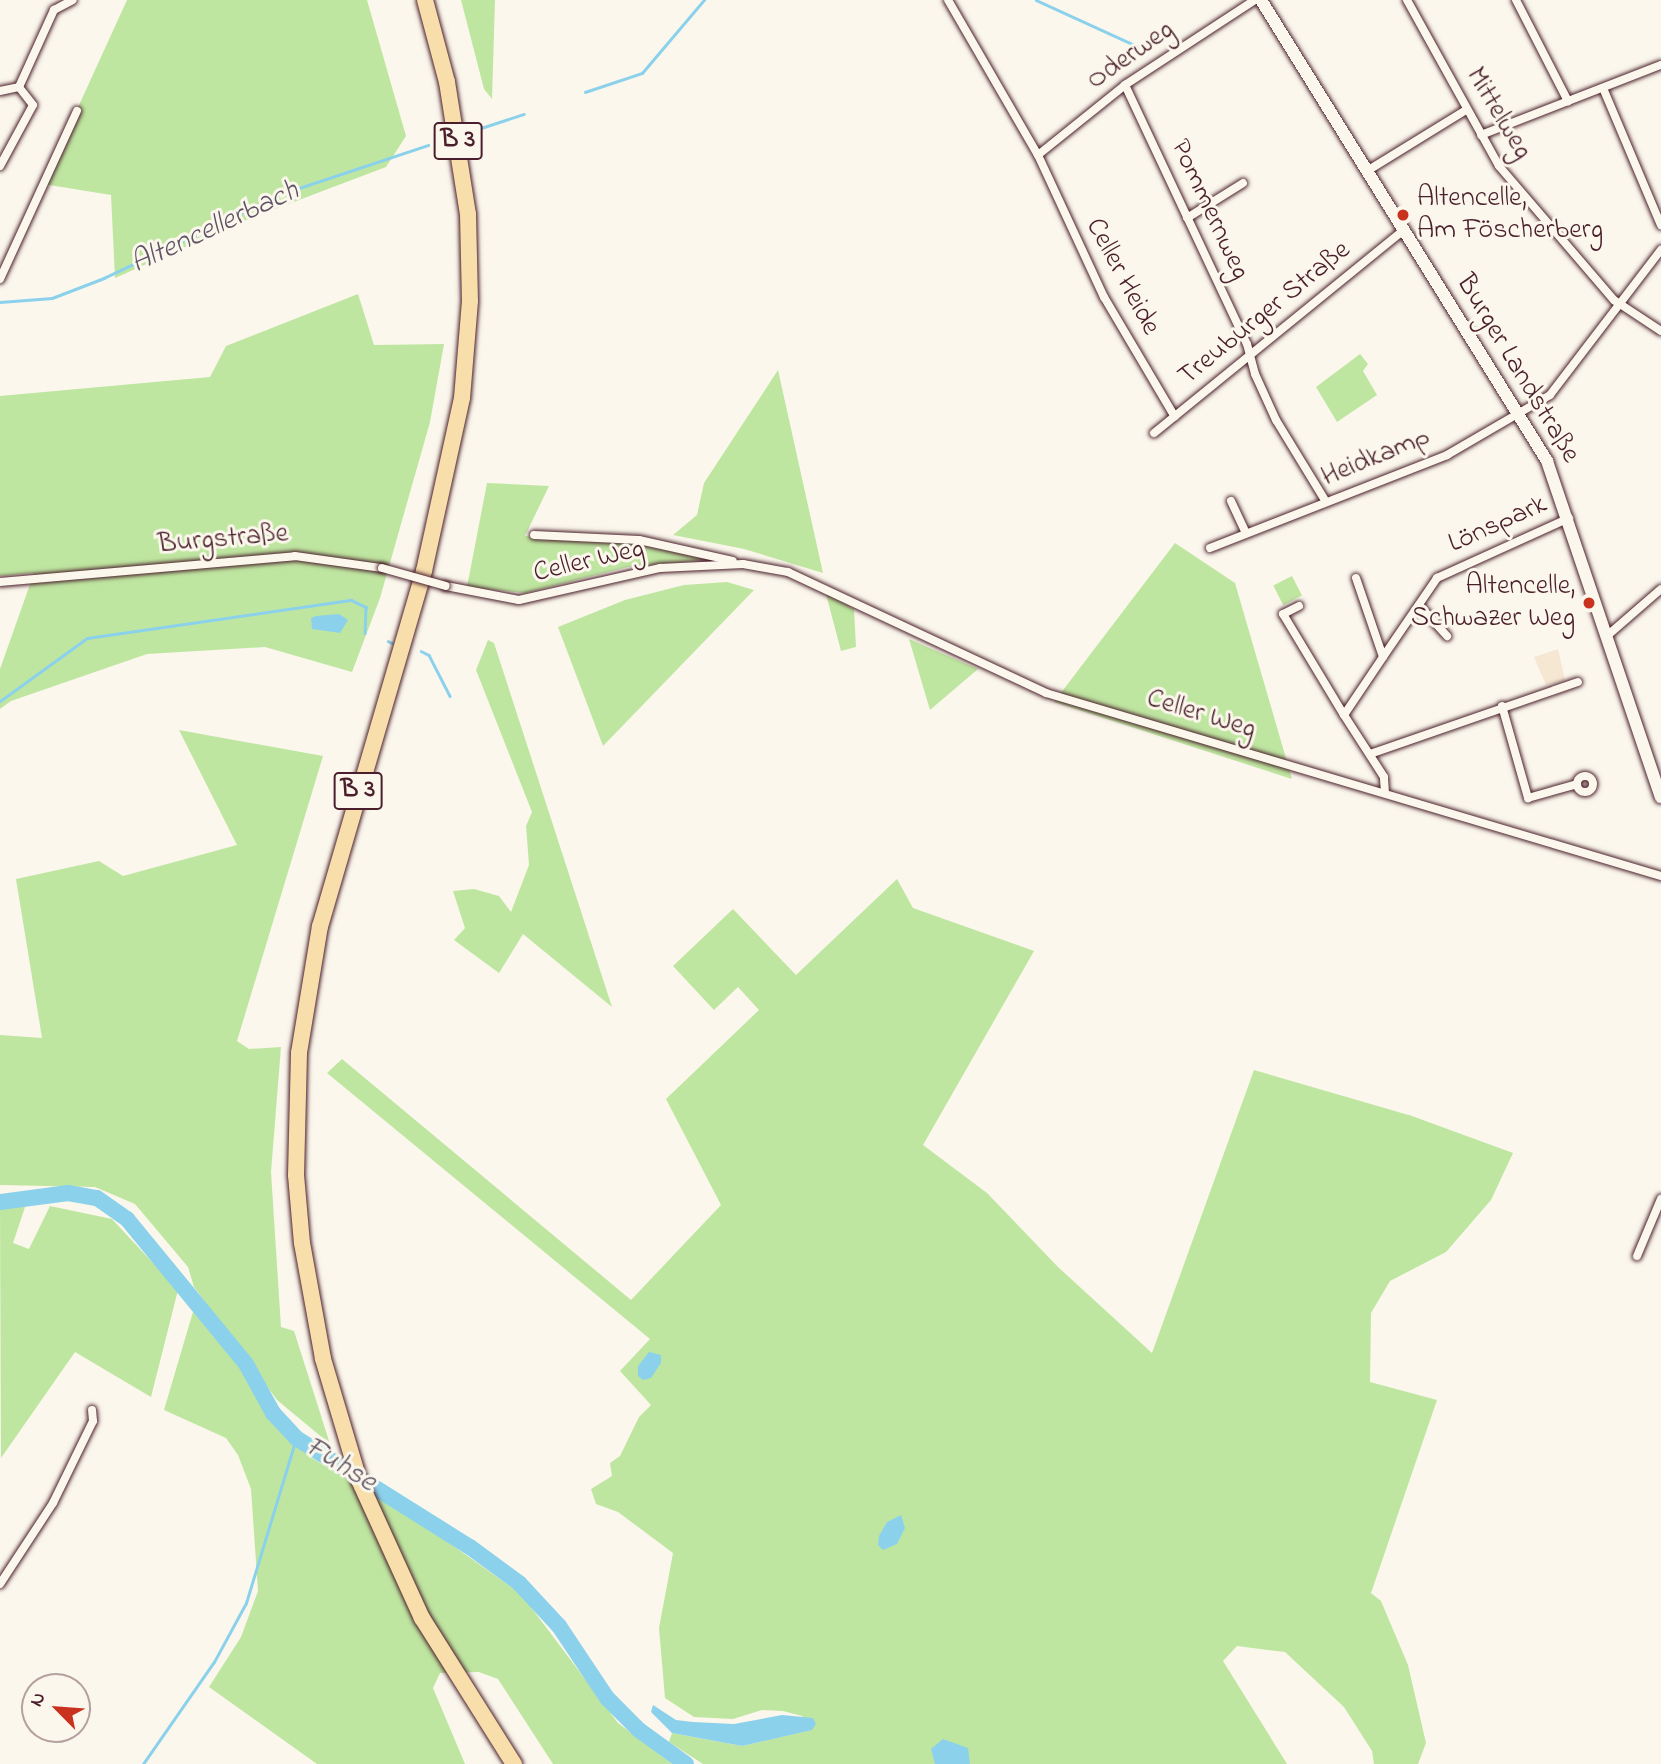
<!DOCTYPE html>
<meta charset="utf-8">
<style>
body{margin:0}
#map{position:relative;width:1661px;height:1764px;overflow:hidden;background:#fbf7ec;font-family:"Indie Flower",sans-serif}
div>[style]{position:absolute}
.built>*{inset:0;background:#f6e7d3}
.green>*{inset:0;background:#bfe6a1;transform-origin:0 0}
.water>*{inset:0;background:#8bd1ec}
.stream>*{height:2.5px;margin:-1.25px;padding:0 1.25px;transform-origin:1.25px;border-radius:1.25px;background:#8bd1ec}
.river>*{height:16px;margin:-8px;padding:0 8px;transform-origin:8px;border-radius:8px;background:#8bd1ec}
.roads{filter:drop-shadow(0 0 2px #4a1f2b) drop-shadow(0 0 2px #4a1f2b)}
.street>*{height:8px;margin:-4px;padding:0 4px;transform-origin:4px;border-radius:4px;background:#fbf7ec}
.street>.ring{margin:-4px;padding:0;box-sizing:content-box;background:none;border:8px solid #fbf7ec;border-radius:50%}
.secondary>*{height:12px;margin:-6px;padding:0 6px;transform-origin:6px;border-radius:6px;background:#fbf7ec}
.highway>*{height:16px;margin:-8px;padding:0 8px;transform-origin:8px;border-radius:8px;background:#f8deab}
.bridges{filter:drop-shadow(0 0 2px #4a1f2b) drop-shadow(0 0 2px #4a1f2b)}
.street-bridge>*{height:8px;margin:-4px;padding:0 4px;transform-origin:4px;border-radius:4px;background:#fbf7ec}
.dots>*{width:19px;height:19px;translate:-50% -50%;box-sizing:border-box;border:4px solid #fbf7ec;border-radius:50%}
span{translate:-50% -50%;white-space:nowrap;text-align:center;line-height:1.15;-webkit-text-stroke:6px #fbf7ec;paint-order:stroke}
.shield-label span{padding:2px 5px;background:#fbf7ec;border:2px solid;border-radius:5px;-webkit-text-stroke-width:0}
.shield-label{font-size:26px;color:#4a1f2b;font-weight:700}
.street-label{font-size:28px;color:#4a1f2b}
.poi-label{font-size:28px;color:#4a1f2b}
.left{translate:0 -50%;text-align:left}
.right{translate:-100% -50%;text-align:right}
.water-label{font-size:30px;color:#5e5465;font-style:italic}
.north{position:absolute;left:21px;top:1673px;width:70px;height:70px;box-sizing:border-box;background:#fbf7ec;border:2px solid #b4a19f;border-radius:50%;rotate:295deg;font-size:19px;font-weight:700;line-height:28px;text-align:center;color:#4a1f2b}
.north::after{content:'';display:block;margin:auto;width:24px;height:32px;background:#c8321e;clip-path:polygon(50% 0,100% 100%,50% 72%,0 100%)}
</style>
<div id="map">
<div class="built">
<i style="clip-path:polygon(1558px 649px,1565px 680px,1546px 685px,1534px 657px)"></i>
</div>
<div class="green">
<i style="clip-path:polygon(127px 0,367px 0,406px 136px,386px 167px,246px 220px,115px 278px,111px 195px,43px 184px)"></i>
<i style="clip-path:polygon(461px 0,495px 0,492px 99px,484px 89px)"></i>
<i style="clip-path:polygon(358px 294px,374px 345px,444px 344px,430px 422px,380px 598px,352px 672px,265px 647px,147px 654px,11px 701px,0 709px,0 669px,34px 573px,0 576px,0 396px,210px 377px,226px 346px)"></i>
<i style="clip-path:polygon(1360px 354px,1368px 364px,1363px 371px,1377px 395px,1337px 422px,1316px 387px)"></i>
<i style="clip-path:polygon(778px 370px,823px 573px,744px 549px,673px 535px,697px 515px,704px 483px)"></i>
<i style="clip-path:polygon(487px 483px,549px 486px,525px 536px,638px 544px,717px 559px,628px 567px,525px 593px,467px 587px)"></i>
<i style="clip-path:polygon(1175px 543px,1235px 583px,1292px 779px,1054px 702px)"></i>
<i style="left:1292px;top:576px;width:22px;height:21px;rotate:63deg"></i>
<i style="clip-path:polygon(727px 582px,754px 590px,603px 746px,558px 627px,625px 600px,684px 585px)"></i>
<i style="clip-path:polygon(826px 594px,854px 609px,856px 647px,841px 651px)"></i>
<i style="clip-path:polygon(909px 639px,978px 669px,930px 710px)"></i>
<i style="clip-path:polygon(488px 640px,494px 643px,612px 1007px,523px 934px,499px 973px,454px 940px,465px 928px,453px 891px,474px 889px,499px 896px,511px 912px,529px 865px,526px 826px,532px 812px,476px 670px)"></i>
<i style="clip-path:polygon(179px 730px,323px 756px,237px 1041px,249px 1049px,281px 1047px,271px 1172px,281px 1327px,294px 1331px,330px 1444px,277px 1400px,194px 1287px,188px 1267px,135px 1204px,95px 1187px,0 1185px,0 1035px,42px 1038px,16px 879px,99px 861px,123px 876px,237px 845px)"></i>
<i style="clip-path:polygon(897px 879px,913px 908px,1034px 951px,923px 1145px,987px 1193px,1058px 1267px,1152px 1353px,1254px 1070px,1412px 1116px,1513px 1153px,1491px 1200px,1446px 1252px,1390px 1281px,1371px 1313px,1370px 1382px,1437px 1400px,1371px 1593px,1381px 1601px,1408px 1665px,1426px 1743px,1418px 1764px,1374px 1764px,1372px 1751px,1344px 1707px,1285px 1652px,1237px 1646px,1223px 1661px,1287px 1764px,703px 1764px,669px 1742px,672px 1733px,742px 1746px,811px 1730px,802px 1716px,783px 1711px,762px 1710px,733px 1719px,694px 1717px,665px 1698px,659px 1628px,673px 1553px,618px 1512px,596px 1504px,591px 1489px,612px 1476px,610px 1463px,620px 1456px,639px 1417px,651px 1405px,620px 1371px,650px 1339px,327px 1073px,342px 1059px,631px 1300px,721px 1205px,666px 1099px,759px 1010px,738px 987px,714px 1010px,673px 966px,733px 909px,796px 975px)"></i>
<i style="clip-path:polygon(26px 1204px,13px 1243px,29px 1249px,50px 1206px,112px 1219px,178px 1290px,151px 1397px,75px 1352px,1px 1458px,0 1207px)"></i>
<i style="clip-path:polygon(195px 1305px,237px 1359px,274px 1425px,312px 1458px,431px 1530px,521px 1594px,618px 1723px,672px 1764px,553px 1764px,498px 1679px,479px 1672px,440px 1673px,433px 1688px,465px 1764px,317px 1764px,209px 1687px,241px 1637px,258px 1591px,251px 1489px,238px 1455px,226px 1438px,164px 1410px)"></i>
</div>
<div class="water">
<i style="clip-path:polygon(339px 614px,348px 620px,340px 633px,312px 629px,311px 618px,316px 616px)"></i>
<i style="clip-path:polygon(649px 1352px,661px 1355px,661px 1363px,651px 1378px,643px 1380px,638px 1376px,638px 1366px)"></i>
<i style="clip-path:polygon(901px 1515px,905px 1528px,897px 1544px,883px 1550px,878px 1545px,879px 1536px,887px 1522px)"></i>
<i style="clip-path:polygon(653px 1705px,676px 1720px,693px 1722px,734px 1724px,782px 1715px,813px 1718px,816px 1724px,812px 1730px,742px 1746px,672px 1733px,651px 1712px)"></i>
<i style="clip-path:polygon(943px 1739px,968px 1748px,970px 1764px,935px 1764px,931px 1749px)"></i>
</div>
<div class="stream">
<i style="left:1036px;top:0;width:113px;rotate:24.5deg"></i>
<i style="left:585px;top:92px;width:60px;rotate:-18.4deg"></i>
<i style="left:642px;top:73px;width:96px;rotate:-49.7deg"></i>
<i style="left:478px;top:129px;width:48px;rotate:-18.1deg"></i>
<i style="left:440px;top:141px;width:5px;rotate:-22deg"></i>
<i style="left:0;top:302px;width:52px;rotate:-4.4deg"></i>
<i style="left:52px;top:298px;width:56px;rotate:-21deg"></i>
<i style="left:104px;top:278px;width:196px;rotate:-25.4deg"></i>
<i style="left:281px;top:194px;width:155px;rotate:-18.4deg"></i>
<i style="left:388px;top:641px;width:4px;rotate:27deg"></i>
<i style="left:421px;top:651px;width:9px;rotate:27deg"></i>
<i style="left:429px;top:655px;width:46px;rotate:62.9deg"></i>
<i style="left:0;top:701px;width:107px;rotate:-35.9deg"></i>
<i style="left:87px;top:638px;width:267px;rotate:-8.2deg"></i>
<i style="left:351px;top:600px;width:17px;rotate:25deg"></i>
<i style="left:366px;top:607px;width:26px;rotate:92deg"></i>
<i style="left:143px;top:1764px;width:124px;rotate:-55.2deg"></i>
<i style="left:214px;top:1662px;width:67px;rotate:-61.5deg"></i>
<i style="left:246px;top:1603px;width:172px;rotate:-73.1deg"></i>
</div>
<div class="river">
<i style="left:0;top:1202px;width:69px;rotate:-7.5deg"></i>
<i style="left:68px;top:1193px;width:29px;rotate:10deg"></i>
<i style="left:97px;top:1198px;width:37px;rotate:35deg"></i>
<i style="left:127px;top:1219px;width:188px;rotate:50.6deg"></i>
<i style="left:246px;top:1364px;width:56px;rotate:61.1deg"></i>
<i style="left:273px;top:1413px;width:34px;rotate:47deg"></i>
<i style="left:296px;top:1438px;width:205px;rotate:32.1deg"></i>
<i style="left:470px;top:1547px;width:61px;rotate:36.3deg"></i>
<i style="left:519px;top:1583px;width:59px;rotate:47.1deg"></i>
<i style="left:559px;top:1626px;width:87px;rotate:56.3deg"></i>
<i style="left:607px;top:1698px;width:45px;rotate:45deg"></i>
<i style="left:639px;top:1730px;width:58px;rotate:35.9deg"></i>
</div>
<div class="roads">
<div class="street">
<i style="left:948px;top:0;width:179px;rotate:59.9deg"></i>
<i style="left:1038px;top:155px;width:157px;rotate:65.1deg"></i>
<i style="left:1104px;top:297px;width:139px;rotate:59.4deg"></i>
<i style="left:1407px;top:0;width:190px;rotate:61deg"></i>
<i style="left:1499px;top:166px;width:177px;rotate:49.4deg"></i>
<i style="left:1614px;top:300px;width:56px;rotate:33.4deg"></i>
<i style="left:1516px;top:0;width:114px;rotate:62.8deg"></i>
<i style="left:1125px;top:85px;width:286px;rotate:64.8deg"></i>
<i style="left:1247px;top:344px;width:31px;rotate:75deg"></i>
<i style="left:1255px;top:374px;width:51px;rotate:65.5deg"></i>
<i style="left:1276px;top:420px;width:96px;rotate:58.6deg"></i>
<i style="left:1603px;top:88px;width:149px;rotate:67.1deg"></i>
<i style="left:0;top:91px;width:19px;rotate:-12deg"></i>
<i style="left:1481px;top:135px;width:193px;rotate:-21.3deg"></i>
<i style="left:1038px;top:155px;width:112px;rotate:-38.8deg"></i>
<i style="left:1125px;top:85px;width:155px;rotate:-33.2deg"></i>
<i style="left:0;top:166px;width:69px;rotate:-61.6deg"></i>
<i style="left:33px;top:105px;width:23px;rotate:-128deg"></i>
<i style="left:19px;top:87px;width:85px;rotate:-65.6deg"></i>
<i style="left:54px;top:10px;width:21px;rotate:-28deg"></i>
<i style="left:1367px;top:171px;width:116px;rotate:-31.6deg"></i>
<i style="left:1187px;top:218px;width:66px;rotate:-32deg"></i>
<i style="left:0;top:279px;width:185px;rotate:-65.4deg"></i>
<i style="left:1154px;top:433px;width:322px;rotate:-39.1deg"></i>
<i style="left:1231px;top:501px;width:35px;rotate:65deg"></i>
<i style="left:534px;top:535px;width:105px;rotate:2.7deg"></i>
<i style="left:639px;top:540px;width:96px;rotate:12.6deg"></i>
<i style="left:1210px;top:548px;width:255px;rotate:-21.4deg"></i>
<i style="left:1447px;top:455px;width:119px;rotate:-30.2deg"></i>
<i style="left:1550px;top:395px;width:183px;rotate:-52.6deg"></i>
<i style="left:1356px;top:578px;width:83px;rotate:71.1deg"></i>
<i style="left:0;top:582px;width:296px;rotate:-5deg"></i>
<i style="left:295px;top:556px;width:88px;rotate:7.9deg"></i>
<i style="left:446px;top:586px;width:74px;rotate:10.9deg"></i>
<i style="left:519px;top:600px;width:145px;rotate:-12.8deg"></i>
<i style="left:660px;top:568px;width:83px;rotate:-2.8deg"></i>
<i style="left:743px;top:564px;width:46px;rotate:10.1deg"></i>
<i style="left:788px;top:572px;width:285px;rotate:25.1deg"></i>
<i style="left:1046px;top:693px;width:642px;rotate:16.57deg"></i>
<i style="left:1419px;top:605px;width:42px;rotate:47.9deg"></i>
<i style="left:1299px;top:606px;width:18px;rotate:153deg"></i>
<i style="left:1283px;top:614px;width:118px;rotate:58.9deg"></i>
<i style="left:1608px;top:635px;width:70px;rotate:-41deg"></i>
<i style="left:1502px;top:706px;width:96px;rotate:74.2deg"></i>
<i style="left:1528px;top:798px;width:51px;rotate:-15.9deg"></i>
<i style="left:1370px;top:754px;width:220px;rotate:-19.1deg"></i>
<i class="ring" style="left:1577px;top:776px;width:8px;height:8px"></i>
<i style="left:1385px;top:793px;width:16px;rotate:-94deg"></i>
<i style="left:1384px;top:777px;width:74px;rotate:-122.8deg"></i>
<i style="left:1344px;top:715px;width:70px;rotate:-56.1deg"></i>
<i style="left:1383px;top:657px;width:96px;rotate:-55.6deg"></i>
<i style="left:1437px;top:578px;width:145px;rotate:-24.4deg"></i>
<i style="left:1637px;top:1256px;width:62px;rotate:-67.2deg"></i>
<i style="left:0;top:1584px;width:97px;rotate:-56.8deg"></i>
<i style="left:53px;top:1503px;width:91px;rotate:-64deg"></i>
<i style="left:93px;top:1421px;width:11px;rotate:-95deg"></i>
</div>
<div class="secondary">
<i style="left:1261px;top:0;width:543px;rotate:58.18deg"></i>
<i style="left:1547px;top:461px;width:355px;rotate:71.3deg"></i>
</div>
<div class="highway">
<i style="left:425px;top:0;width:85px;rotate:75deg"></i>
<i style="left:447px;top:82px;width:134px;rotate:81deg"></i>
<i style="left:468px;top:214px;width:87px;rotate:88.7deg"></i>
<i style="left:470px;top:301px;width:97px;rotate:94.7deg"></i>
<i style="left:462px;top:398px;width:177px;rotate:102.4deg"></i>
<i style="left:424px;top:571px;width:370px;rotate:106.3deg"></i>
<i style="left:320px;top:926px;width:129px;rotate:99.4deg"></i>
<i style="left:299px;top:1053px;width:122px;rotate:91.4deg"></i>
<i style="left:296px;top:1175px;width:68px;rotate:85deg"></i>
<i style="left:302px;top:1243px;width:118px;rotate:79.7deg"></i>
<i style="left:323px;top:1359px;width:126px;rotate:73.4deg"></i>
<i style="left:359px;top:1480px;width:152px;rotate:65.5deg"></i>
<i style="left:422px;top:1618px;width:173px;rotate:57.8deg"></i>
</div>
</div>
<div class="bridges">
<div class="street-bridge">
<i style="left:382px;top:568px;width:66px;rotate:15.7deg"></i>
</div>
</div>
<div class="dots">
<i style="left:1403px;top:215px;background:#c8321e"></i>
<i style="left:1589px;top:603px;background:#c8321e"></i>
</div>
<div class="shield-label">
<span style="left:458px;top:141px">B 3</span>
<span style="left:358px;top:791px">B 3</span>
</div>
<div class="street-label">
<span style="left:1131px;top:56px;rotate:-35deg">Oderweg</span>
<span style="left:1498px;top:114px;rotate:59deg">Mittelweg</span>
<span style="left:1209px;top:210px;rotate:65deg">Pommernweg</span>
<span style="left:1122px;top:277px;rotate:62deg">Celler Heide</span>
<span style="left:1265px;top:314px;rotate:-39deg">Treuburger Straße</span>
<span style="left:1517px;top:369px;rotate:59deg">Burger Landstraße</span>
<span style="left:1376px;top:458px;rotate:-22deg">Heidkamp</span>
<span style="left:1498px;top:525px;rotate:-24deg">Lönspark</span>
<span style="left:223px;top:540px;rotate:-5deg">Burgstraße</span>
<span style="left:589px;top:562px;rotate:-13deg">Celler Weg</span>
<span style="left:1201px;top:715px;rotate:17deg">Celler Weg</span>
</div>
<div class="poi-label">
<span class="left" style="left:1417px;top:215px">Altencelle,<br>Am Föscherberg</span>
<span class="right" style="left:1575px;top:603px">Altencelle,<br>Schwazer Weg</span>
</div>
<div class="water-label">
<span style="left:215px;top:228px;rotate:-25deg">Altencellerbach</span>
<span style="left:340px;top:1465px;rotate:32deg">Fuhse</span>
</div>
<div class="north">N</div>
</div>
